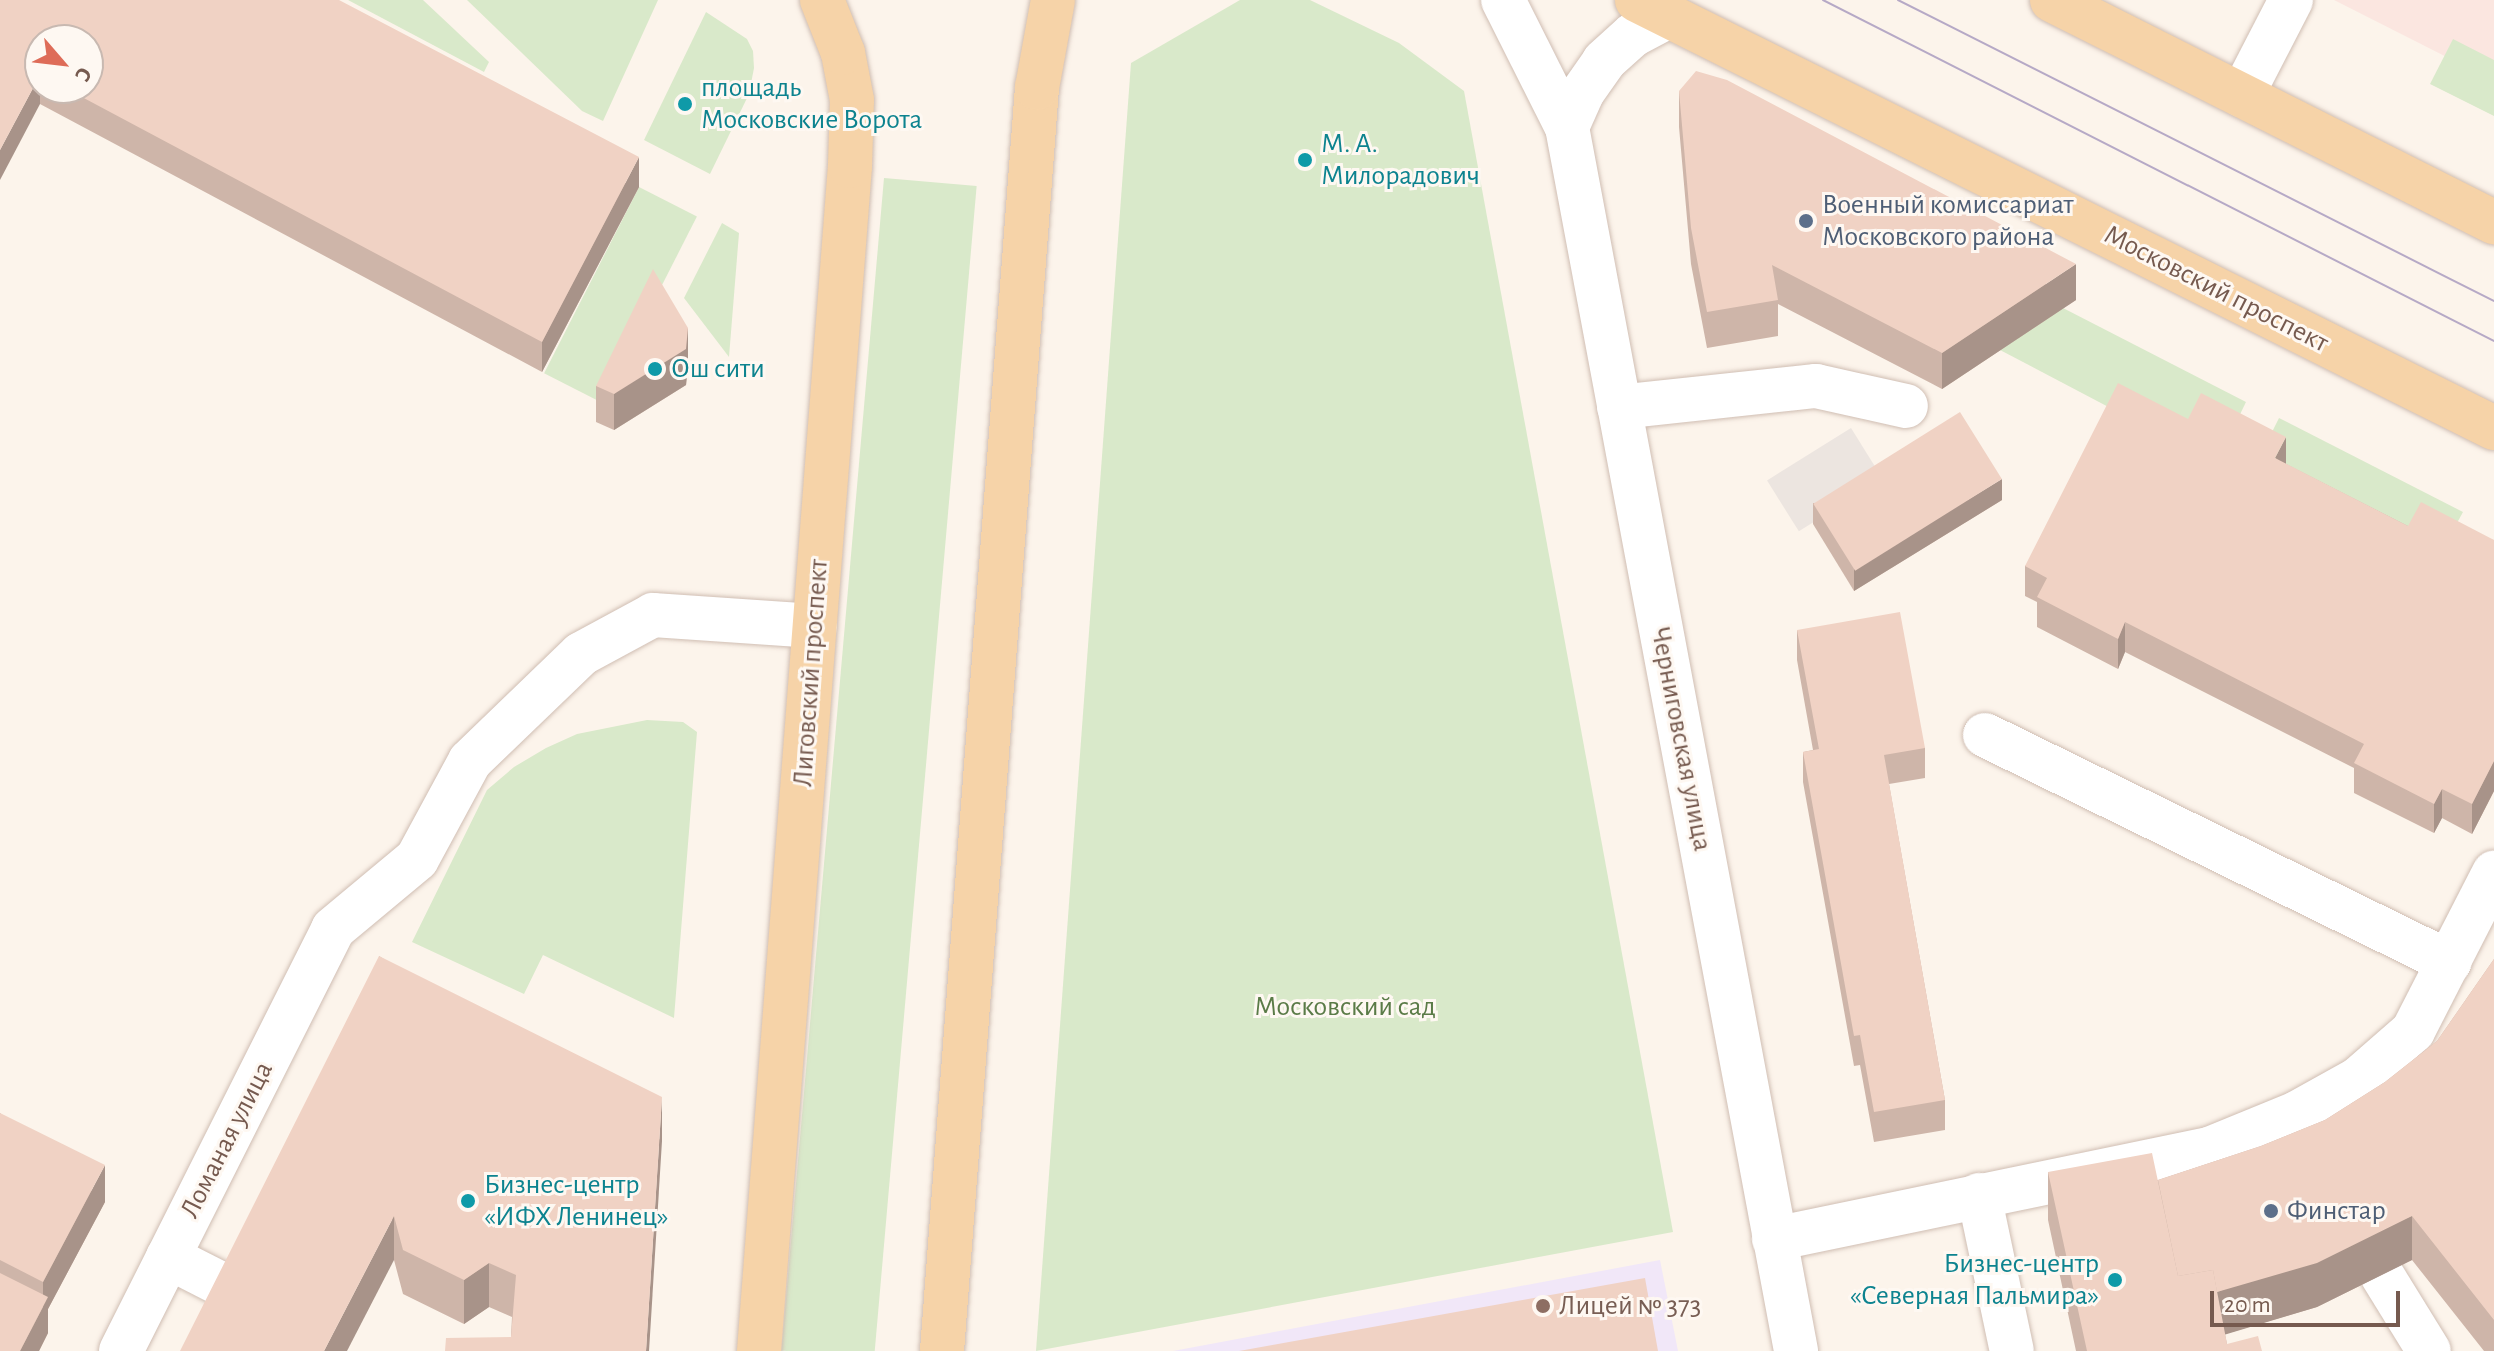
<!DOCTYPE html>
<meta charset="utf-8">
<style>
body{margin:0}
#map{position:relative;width:2494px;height:1351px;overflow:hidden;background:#fcf4eb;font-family:"Alegreya Sans",sans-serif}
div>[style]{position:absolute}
.commercial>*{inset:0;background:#fbe6e0}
.industrial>*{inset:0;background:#ece5e0;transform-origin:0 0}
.education>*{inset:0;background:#f1e7f8}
.green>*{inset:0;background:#d9e9ca;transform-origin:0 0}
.roads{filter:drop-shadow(0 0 2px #d0beb3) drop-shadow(0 0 2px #d0beb3)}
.minor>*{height:44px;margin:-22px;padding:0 22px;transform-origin:22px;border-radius:22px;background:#fff}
.major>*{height:44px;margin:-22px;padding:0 22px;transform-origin:22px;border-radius:22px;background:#f6d3a8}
.tram>*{height:2px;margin:-1px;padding:0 1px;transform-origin:1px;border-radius:1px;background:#b6a9c6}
.wall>*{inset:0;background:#ceb5a9}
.shaded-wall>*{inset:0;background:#a89389}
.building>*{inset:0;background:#f0d2c4;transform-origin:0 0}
.dots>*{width:22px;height:22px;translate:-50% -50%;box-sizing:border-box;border:4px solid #fef8f2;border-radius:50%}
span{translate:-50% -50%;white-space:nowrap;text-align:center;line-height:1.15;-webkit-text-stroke:6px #fef8f2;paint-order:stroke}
.culture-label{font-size:28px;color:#0d838f}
.left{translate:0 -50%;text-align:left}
.right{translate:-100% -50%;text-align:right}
.service-label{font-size:28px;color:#4e5e75}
.street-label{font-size:28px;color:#765a4f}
.park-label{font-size:28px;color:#5a7b47}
.education-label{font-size:28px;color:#785e54}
.north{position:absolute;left:24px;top:24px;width:80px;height:80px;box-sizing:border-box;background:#fef8f2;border:2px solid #c8b9b1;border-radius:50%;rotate:118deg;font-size:22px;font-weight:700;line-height:32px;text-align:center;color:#765a4f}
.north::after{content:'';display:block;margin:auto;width:28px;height:36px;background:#de6c58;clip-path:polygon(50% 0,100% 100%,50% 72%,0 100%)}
.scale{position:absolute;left:2210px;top:1291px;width:190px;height:36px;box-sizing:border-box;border:4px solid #765a4f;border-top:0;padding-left:10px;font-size:24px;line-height:28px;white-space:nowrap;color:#765a4f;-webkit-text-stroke:6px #fef8f2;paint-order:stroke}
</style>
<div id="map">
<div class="commercial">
<i style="clip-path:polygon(2334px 0,2494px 0,2494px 81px)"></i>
</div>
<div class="industrial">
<i style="left:1851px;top:428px;width:60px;height:99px;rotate:58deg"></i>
</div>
<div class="education">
<i style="clip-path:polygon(1660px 1260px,1678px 1351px,1173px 1351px)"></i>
</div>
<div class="green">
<i style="clip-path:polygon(348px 0,423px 0,489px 62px,484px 72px)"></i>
<i style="clip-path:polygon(467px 0,658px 0,603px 121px,582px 111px)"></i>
<i style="clip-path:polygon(1240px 0,1310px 0,1399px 43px,1464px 91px,1673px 1232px,1036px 1351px,1131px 63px)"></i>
<i style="clip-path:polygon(706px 12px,747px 39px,753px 51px,754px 68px,749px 94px,710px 174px,644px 140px)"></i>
<i style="clip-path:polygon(2453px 39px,2494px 60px,2494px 116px,2430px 84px)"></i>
<i style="left:884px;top:178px;width:93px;height:1177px;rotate:5deg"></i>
<i style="left:639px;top:187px;width:65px;height:209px;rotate:27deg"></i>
<i style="clip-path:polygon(722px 223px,739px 233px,729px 357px,684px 298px)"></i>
<i style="clip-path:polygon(2063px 308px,2246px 402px,2229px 437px,2118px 412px,2000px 350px)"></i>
<i style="clip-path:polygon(2279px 418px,2463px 512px,2445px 545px,2408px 556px,2261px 454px)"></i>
<i style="clip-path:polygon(647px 720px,683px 722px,697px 732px,674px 1018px,543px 955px,524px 994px,412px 942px,487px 790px,514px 767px,546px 748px,577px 734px)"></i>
</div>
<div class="roads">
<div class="minor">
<i style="left:1503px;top:0;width:142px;rotate:63.3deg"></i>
<i style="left:1567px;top:127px;width:1245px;rotate:79.4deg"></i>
<i style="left:2242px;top:95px;width:107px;rotate:-62.7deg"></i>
<i style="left:1567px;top:127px;width:37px;rotate:-66deg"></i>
<i style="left:1582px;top:93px;width:39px;rotate:-55deg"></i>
<i style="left:1604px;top:61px;width:39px;rotate:-42deg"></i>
<i style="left:1633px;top:35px;width:41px;rotate:-27.8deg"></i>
<i style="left:1619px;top:407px;width:198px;rotate:-6.1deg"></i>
<i style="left:1816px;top:386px;width:92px;rotate:12.5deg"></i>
<i style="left:1985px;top:735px;width:517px;rotate:26.07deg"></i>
<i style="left:1979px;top:1195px;width:159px;rotate:78.1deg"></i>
<i style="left:1774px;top:1239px;width:444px;rotate:-11.7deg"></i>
<i style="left:2209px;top:1149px;width:95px;rotate:-22.2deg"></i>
<i style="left:2297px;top:1113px;width:70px;rotate:-29.1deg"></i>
<i style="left:2358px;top:1079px;width:73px;rotate:-41.1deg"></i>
<i style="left:2413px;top:1031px;width:178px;rotate:-62.9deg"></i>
<i style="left:168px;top:1257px;width:73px;rotate:26.9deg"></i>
<i style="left:2382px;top:1275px;width:89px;rotate:58.3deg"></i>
<i style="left:121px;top:1351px;width:472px;rotate:-63.3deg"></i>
<i style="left:333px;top:929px;width:109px;rotate:-39.8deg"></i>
<i style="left:417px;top:859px;width:111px;rotate:-61.6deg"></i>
<i style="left:470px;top:761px;width:154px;rotate:-43.9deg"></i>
<i style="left:581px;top:654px;width:82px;rotate:-28.4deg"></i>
<i style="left:653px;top:615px;width:162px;rotate:3.9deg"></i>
</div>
<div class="major">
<i style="left:1637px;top:0;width:958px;rotate:26.54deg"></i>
<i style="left:2052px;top:0;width:495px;rotate:26.7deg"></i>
<i style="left:759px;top:1351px;width:1188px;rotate:-85.61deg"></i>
<i style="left:850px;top:166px;width:66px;rotate:-88.3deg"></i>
<i style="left:852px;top:100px;width:48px;rotate:-100.8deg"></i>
<i style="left:843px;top:53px;width:57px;rotate:-111.6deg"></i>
<i style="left:942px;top:1351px;width:1267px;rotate:-85.7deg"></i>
<i style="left:1037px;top:88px;width:89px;rotate:-79.7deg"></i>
</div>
</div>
<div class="tram">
<i style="left:1823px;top:0;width:753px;rotate:26.94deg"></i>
<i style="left:1898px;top:0;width:668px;rotate:26.8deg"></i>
</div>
<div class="wall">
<i style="clip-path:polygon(evenodd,0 0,639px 187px,542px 372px,40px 104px,0 0,40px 40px,88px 88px,40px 88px,40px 40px)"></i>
<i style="clip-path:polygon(1679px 91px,2076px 300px,1942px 389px,1778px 304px,1778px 336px,1707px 348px,1691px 264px,1679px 127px)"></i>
<i style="clip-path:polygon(688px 364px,686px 385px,614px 430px,596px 422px,596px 386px)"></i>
<i style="clip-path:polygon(2188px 419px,2286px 464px,2408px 526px,2494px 540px,2494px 791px,2472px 834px,2442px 818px,2434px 833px,2354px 793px,2354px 768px,2125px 652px,2118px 669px,2037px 627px,2037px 602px,2025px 596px,2025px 566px)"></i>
<i style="clip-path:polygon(2002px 500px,1854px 591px,1813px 524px,1813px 503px)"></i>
<i style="clip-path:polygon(1797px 630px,1925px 748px,1925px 778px,1889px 784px,1945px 1100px,1945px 1130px,1874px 1142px,1860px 1065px,1854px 1066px,1803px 782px,1803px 752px,1813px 750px,1797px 660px)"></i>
<i style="clip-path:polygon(379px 956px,662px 1141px,511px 1337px,512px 1317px,489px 1307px,464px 1324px,403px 1294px,394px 1260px)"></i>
<i style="clip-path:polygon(2494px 959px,2494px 1351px,2484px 1351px,2412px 1260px,2317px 1307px,2225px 1334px,2227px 1344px,2262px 1351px,2076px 1351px,2048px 1220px,2048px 1172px,2158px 1180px,2261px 1146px,2325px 1120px,2385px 1082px,2437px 1041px)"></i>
<i style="clip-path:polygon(0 1113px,105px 1202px,48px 1309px,48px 1333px,39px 1351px,0 1351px)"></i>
</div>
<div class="shaded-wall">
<i style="clip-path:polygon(40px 75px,40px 104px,0 180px,0 150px)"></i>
<i style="clip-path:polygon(639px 157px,639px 187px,542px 372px,542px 342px)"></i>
<i style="clip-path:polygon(2076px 264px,2076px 300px,1942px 389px,1942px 353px)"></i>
<i style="clip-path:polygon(688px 328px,688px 364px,686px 385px,614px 430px,614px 394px)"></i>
<i style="clip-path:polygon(2286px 437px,2286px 466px,2275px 458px)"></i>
<i style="clip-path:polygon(2002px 479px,2002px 500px,1854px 591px,1854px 569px)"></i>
<i style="clip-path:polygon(2125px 622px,2125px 652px,2118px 669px,2118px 639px)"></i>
<i style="clip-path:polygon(2494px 761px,2494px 791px,2472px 834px,2472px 804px)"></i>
<i style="clip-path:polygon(2442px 789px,2442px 818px,2434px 833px,2434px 804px)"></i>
<i style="clip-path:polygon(662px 1097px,662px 1141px,649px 1351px,646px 1351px)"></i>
<i style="clip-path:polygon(105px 1165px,105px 1202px,48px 1309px,48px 1333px,39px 1351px,20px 1351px,43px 1307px,43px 1282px)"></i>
<i style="clip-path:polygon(394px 1216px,394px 1260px,347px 1351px,324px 1351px)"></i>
<i style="clip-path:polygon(2412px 1216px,2412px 1260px,2317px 1307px,2217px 1337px,2217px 1292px)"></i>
<i style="clip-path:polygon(489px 1263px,489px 1307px,464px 1324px,464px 1280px)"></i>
</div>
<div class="building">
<i style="clip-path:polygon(0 0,339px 0,639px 157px,542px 342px,65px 88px,88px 88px,88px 40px,40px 40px,40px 75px,0 150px)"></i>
<i style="clip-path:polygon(1696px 71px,1727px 80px,2076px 264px,1942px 353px,1772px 265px,1778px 300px,1707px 312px,1691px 228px,1679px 91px)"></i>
<i style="clip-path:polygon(653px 269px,688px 328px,686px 349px,614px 394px,596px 386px)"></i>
<i style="clip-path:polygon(2118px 383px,2188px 419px,2201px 393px,2286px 437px,2275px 458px,2408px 526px,2421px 502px,2494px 540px,2494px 761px,2472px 804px,2442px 789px,2434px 804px,2354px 763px,2364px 744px,2125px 622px,2118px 639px,2037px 597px,2047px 578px,2025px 566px)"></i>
<i style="left:1960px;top:412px;width:79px;height:173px;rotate:58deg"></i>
<i style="clip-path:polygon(1900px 612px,1925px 748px,1884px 755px,1945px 1100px,1874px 1112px,1860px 1035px,1854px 1036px,1803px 752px,1819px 749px,1797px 630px)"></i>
<i style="clip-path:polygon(379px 956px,662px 1097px,646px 1351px,445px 1351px,446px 1338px,511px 1337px,516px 1275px,489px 1263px,464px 1280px,403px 1250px,394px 1216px,324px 1351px,180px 1351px)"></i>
<i style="clip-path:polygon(2494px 959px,2494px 1320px,2412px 1216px,2317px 1263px,2217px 1292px,2213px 1270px,2178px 1276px,2158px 1180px,2261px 1146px,2325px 1120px,2385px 1082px,2437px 1041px)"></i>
<i style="clip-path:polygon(0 1113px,105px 1165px,43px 1282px,0 1260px)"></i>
<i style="clip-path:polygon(2152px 1153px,2178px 1276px,2213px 1270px,2227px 1344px,2258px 1336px,2262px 1351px,2087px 1351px,2048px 1172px)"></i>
<i style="clip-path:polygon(0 1273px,48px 1297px,20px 1351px,0 1351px)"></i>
<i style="clip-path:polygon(1645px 1278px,1658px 1351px,1239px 1351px)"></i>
</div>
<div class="dots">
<i style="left:685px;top:104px;background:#0f9aa8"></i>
<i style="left:1305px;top:160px;background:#0f9aa8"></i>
<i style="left:1806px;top:221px;background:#5c6f8a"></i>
<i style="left:655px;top:369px;background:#0f9aa8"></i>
<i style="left:468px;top:1201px;background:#0f9aa8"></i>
<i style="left:2271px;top:1211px;background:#5c6f8a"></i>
<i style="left:2115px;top:1280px;background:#0f9aa8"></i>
<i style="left:1543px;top:1306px;background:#8d6e63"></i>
</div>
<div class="culture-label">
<span class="left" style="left:701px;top:104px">площадь<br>Московские Ворота</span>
<span class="left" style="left:1321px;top:160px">М. А.<br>Милорадович</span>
<span class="left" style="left:671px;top:369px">Ош сити</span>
<span class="left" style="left:484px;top:1201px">Бизнес-центр<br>«ИФХ Ленинец»</span>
<span class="right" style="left:2099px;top:1280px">Бизнес-центр<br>«Северная Пальмира»</span>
</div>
<div class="service-label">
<span class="left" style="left:1822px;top:221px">Военный комиссариат<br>Московского района</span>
<span class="left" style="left:2287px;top:1211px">Финстар</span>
</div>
<div class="street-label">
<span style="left:2216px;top:289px;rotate:27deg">Московский проспект</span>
<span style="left:811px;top:673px;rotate:-86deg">Лиговский проспект</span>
<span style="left:1681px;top:739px;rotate:79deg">Черниговская улица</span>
<span style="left:227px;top:1140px;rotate:-63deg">Ломаная улица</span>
</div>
<div class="park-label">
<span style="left:1345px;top:1007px">Московский сад</span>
</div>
<div class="education-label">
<span class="left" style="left:1559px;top:1306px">Лицей № 373</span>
</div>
<div class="north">С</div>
<div class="scale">20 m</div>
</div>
